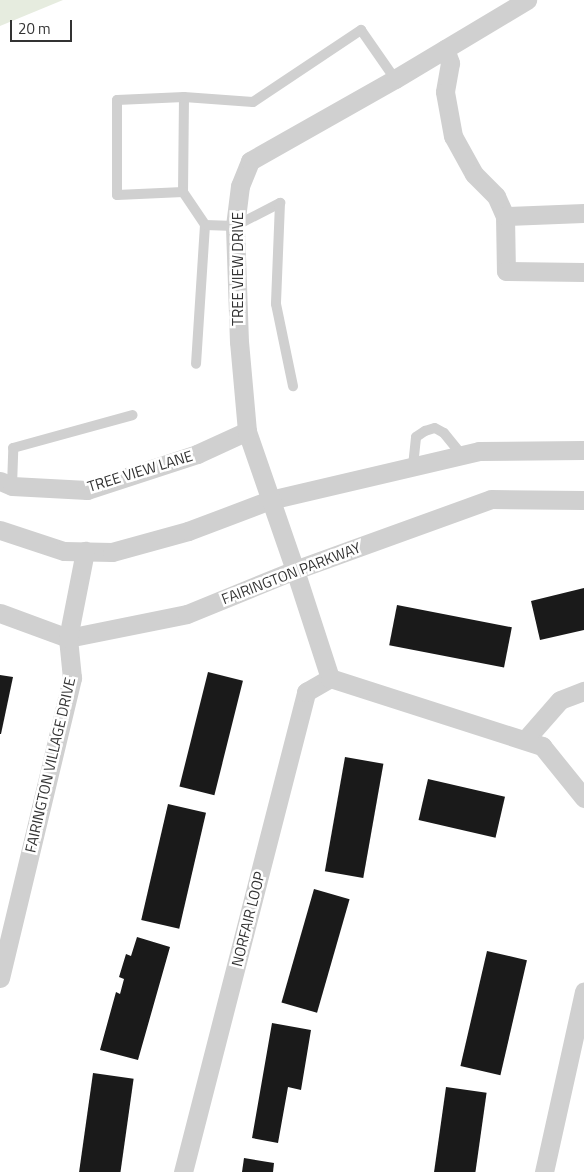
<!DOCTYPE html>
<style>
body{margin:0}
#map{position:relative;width:584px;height:1172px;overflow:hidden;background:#fff;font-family:"Titillium Web",sans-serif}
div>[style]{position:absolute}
.green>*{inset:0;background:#e6ecdf}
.building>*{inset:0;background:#1a1a1a;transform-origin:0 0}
.service>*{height:10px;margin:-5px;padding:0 5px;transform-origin:5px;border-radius:5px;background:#d0d0d0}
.minor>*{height:19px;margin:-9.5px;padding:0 9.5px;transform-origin:9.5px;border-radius:9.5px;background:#d0d0d0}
span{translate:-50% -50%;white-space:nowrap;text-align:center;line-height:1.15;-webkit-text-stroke:5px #fff;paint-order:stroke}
.street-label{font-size:15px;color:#333}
.scale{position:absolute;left:10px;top:20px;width:62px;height:22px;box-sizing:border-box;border:2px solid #333;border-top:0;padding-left:6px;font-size:15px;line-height:18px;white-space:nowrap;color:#333;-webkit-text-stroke:4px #fff;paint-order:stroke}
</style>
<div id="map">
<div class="green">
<i style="clip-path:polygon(0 0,63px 0,0 26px)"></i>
</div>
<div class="building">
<i style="clip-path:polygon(584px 588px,584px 630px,540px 640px,531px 601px)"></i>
<i style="left:397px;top:605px;width:117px;height:41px;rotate:11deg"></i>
<i style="left:208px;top:672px;width:36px;height:118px;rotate:14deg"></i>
<i style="clip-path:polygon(0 675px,13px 677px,1px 734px,0 734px)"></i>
<i style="left:345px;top:757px;width:39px;height:116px;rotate:10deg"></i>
<i style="left:428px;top:779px;width:79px;height:42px;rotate:13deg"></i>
<i style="left:168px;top:804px;width:39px;height:119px;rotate:13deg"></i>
<i style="left:314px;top:889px;width:37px;height:118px;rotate:16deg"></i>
<i style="clip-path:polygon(137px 937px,170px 947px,138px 1060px,100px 1050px,116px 992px,120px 994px,124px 979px,119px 977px,126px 954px,131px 956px)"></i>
<i style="left:487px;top:951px;width:41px;height:118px;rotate:13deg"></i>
<i style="clip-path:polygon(272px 1023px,311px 1030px,301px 1090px,288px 1087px,278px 1143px,252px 1138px)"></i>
<i style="left:93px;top:1073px;width:41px;height:100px;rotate:8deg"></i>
<i style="left:446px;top:1087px;width:41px;height:86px;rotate:8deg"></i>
<i style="clip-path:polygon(244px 1158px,274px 1163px,273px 1172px,242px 1172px)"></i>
</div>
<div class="service">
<i style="left:184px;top:97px;width:95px;rotate:90.6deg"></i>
<i style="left:183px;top:192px;width:40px;rotate:56deg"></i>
<i style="left:205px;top:225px;width:139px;rotate:93.7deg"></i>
<i style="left:183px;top:192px;width:66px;rotate:177.4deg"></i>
<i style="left:117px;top:195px;width:95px;rotate:-90deg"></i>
<i style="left:117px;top:100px;width:67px;rotate:-2.6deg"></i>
<i style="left:184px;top:97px;width:69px;rotate:4.1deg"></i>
<i style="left:253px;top:102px;width:130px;rotate:-33.7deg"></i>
<i style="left:361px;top:30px;width:60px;rotate:55.2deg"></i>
<i style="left:205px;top:225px;width:30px;rotate:2deg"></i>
<i style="left:235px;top:226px;width:51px;rotate:-27.1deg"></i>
<i style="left:280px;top:203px;width:101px;rotate:92.3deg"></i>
<i style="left:276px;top:304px;width:84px;rotate:78.3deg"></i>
<i style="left:413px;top:466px;width:29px;rotate:-84deg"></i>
<i style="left:416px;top:437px;width:11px;rotate:-34deg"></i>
<i style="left:425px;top:431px;width:10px;rotate:-17deg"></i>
<i style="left:435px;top:428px;width:10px;rotate:29deg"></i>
<i style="left:444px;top:433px;width:28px;rotate:51deg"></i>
<i style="left:12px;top:486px;width:38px;rotate:-88deg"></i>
<i style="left:13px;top:448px;width:124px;rotate:-15.4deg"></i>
</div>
<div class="minor">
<i style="left:445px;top:49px;width:15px;rotate:70deg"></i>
<i style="left:450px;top:63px;width:29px;rotate:100deg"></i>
<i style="left:445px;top:92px;width:45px;rotate:79.7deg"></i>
<i style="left:453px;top:136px;width:43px;rotate:61.1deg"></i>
<i style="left:474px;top:174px;width:31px;rotate:45deg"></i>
<i style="left:496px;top:196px;width:22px;rotate:66deg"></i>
<i style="left:505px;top:216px;width:55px;rotate:89deg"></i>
<i style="left:506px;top:271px;width:78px;rotate:0.7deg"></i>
<i style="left:505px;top:216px;width:79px;rotate:-2.2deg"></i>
<i style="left:0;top:481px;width:13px;rotate:23deg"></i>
<i style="left:12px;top:486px;width:75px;rotate:3.1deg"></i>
<i style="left:87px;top:490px;width:116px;rotate:-18.1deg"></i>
<i style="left:197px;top:454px;width:55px;rotate:-24.7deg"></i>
<i style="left:0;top:530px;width:67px;rotate:18.2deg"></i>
<i style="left:64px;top:551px;width:48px;rotate:1.2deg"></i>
<i style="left:112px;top:552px;width:79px;rotate:-15.4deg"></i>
<i style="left:188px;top:531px;width:88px;rotate:-20.7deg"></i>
<i style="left:270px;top:500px;width:215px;rotate:-13.2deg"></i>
<i style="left:479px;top:451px;width:105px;rotate:-0.5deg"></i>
<i style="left:0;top:613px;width:72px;rotate:20.2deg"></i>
<i style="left:68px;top:638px;width:121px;rotate:-11.4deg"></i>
<i style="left:187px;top:614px;width:117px;rotate:-22.2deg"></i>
<i style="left:295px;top:570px;width:208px;rotate:-19.9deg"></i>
<i style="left:491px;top:499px;width:93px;rotate:0.6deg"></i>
<i style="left:330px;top:678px;width:114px;rotate:-108deg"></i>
<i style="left:295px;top:570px;width:147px;rotate:-109.1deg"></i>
<i style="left:247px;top:431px;width:89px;rotate:-95.1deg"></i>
<i style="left:239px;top:342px;width:116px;rotate:-92deg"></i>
<i style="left:235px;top:226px;width:40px;rotate:-82.9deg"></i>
<i style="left:240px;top:186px;width:27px;rotate:-68deg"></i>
<i style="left:250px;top:161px;width:167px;rotate:-29.5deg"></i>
<i style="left:395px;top:79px;width:154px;rotate:-30.9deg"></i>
<i style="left:525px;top:740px;width:53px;rotate:-48.8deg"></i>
<i style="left:560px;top:700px;width:26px;rotate:-21deg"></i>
<i style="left:0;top:978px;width:309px;rotate:-76.5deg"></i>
<i style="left:72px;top:678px;width:40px;rotate:-95.7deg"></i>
<i style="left:68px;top:638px;width:89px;rotate:-78.9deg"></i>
<i style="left:183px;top:1172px;width:496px;rotate:-75.6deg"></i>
<i style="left:306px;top:692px;width:28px;rotate:-30deg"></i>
<i style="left:330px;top:678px;width:223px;rotate:17.8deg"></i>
<i style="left:542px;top:746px;width:67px;rotate:51.1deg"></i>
<i style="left:544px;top:1172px;width:185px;rotate:-77.5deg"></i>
</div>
<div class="street-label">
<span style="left:238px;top:269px;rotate:-90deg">TREE VIEW DRIVE</span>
<span style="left:140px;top:471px;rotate:-17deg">TREE VIEW LANE</span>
<span style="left:291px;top:573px;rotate:-21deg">FAIRINGTON PARKWAY</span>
<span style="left:50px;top:765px;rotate:-77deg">FAIRINGTON VILLAGE DRIVE</span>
<span style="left:248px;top:919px;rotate:-76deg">NORFAIR LOOP</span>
</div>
<div class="scale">20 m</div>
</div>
